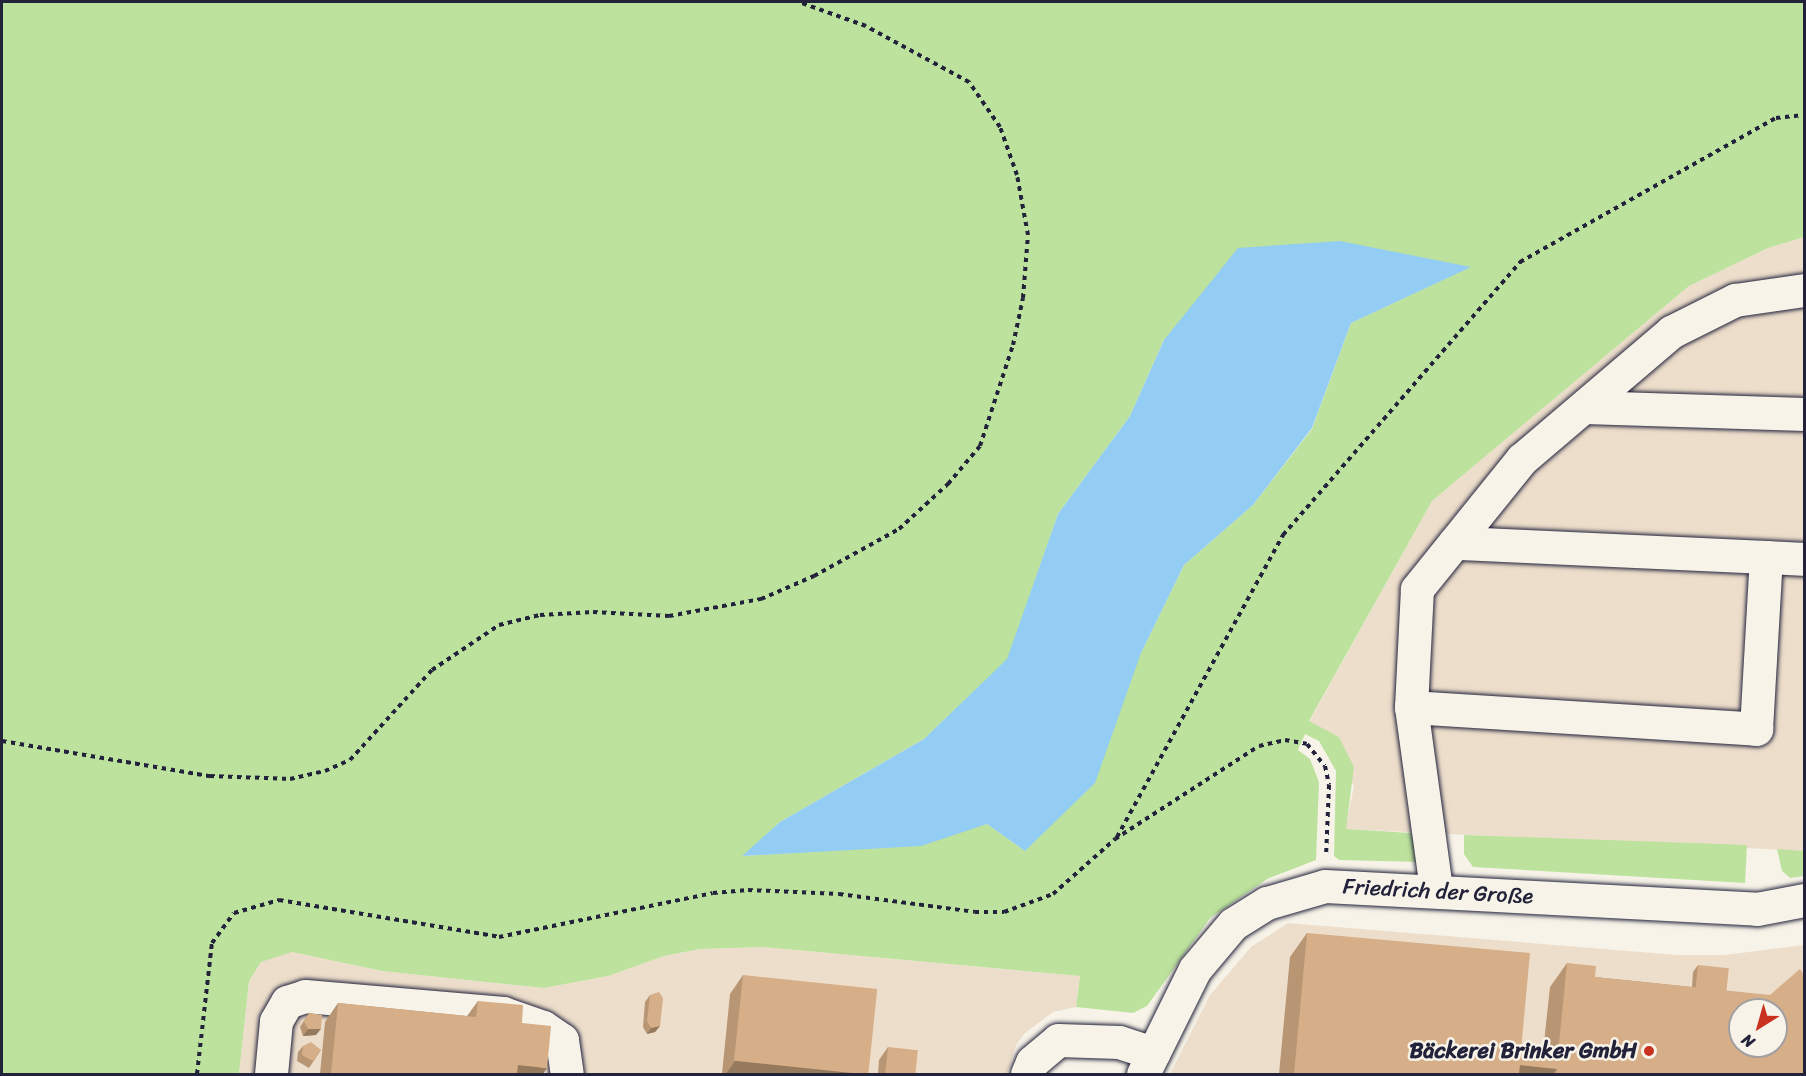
<!DOCTYPE html>
<meta charset="utf-8">
<style>
body{margin:0}
#map{position:relative;width:1806px;height:1076px;overflow:hidden;background:#f7f3e8;font-family:Sriracha,sans-serif}
div>[style]{position:absolute}
.built>*{inset:0;background:#eddecb}
.green>*{inset:0;background:#bce29d}
.water>*{inset:0;background:#93cdf3}
.path>*{height:4px;margin-top:-2px;transform-origin:0;background:repeating-linear-gradient(90deg,#22223b 0 4.5px,transparent 0 9px)}
.roads{filter:drop-shadow(0 0 2px #22223b) drop-shadow(0 0 2px #22223b)}
.minor>*{height:33px;margin:-16.5px;padding:0 16.5px;transform-origin:16.5px;border-radius:16.5px;background:#f7f3e8}
.wall>*{inset:0;background:#b89674}
.shaded-wall>*{inset:0;background:#967a5e}
.building>*{inset:0;background:#d6ae87;transform-origin:0 0}
.dots>*{width:16px;height:16px;translate:-50% -50%;box-sizing:border-box;border:3px solid #f7f3e8;border-radius:50%}
span{translate:-50% -50%;white-space:nowrap;text-align:center;line-height:1.15;-webkit-text-stroke:5px #f7f3e8;paint-order:stroke}
.street-label{font-size:22px;color:#22223b}
.poi-label{font-size:22px;color:#22223b;font-weight:700}
.right{translate:-100% -50%;text-align:right}
.frame{position:absolute;inset:0;border:3px solid #22223b;pointer-events:none}
.north{position:absolute;left:1728px;top:998px;width:60px;height:60px;box-sizing:border-box;background:#f7f3e8;border:2px solid #a29fa3;border-radius:50%;rotate:217deg;font-size:16px;font-weight:700;line-height:24px;text-align:center;color:#22223b}
.north::after{content:'';display:block;margin:auto;width:21px;height:27px;background:#c8321e;clip-path:polygon(50% 0,100% 100%,50% 72%,0 100%)}
</style>
<div id="map">
<div class="built">
<i style="clip-path:polygon(1804px 237px,1804px 851px,1345px 829px,1354px 786px,1309px 722px,1432px 501px,1689px 286px,1768px 248px)"></i>
<i style="clip-path:polygon(evenodd,1288px 923px,1677px 955px,1725px 955px,1804px 945px,1804px 1074px,1170px 1074px,1210px 995px,1251px 947px,1288px 923px,1740px 1010px,1776px 1010px,1776px 1046px,1740px 1046px,1740px 1010px)"></i>
<i style="clip-path:polygon(763px 947px,1080px 976px,1076px 1007px,1053px 1012px,1025px 1033px,1016px 1045px,1007px 1074px,239px 1074px,249px 981px,261px 962px,279px 954px,292px 952px,382px 971px,544px 988px,608px 976px,664px 956px,700px 949px)"></i>
</div>
<div class="green">
<i style="clip-path:polygon(evenodd,2px 2px,1804px 2px,1804px 237px,1768px 248px,1689px 286px,1432px 501px,1309px 721px,1339px 737px,1354px 767px,1346px 829px,1411px 833px,1421px 862px,1339px 860px,1334px 856px,1336px 771px,1319px 741px,1305px 734px,1298px 750px,1310px 759px,1319px 782px,1316px 860px,1267px 879px,1210px 918px,1147px 1006px,1133px 1013px,1076px 1007px,1080px 976px,763px 947px,700px 949px,664px 956px,608px 976px,544px 988px,382px 971px,292px 952px,261px 962px,249px 981px,239px 1074px,2px 1074px,2px 2px,1470px 267px,1351px 323px,1312px 429px,1253px 505px,1184px 565px,1141px 653px,1025px 851px,987px 824px,823px 851px,743px 856px,780px 822px,924px 739px,1008px 659px,1058px 514px,1130px 416px,1164px 340px,1470px 267px)"></i>
<i style="clip-path:polygon(1464px 835px,1747px 845px,1745px 883px,1473px 867px,1464px 854px)"></i>
<i style="clip-path:polygon(1777px 849px,1804px 851px,1804px 876px,1790px 878px,1782px 871px)"></i>
</div>
<div class="water">
<i style="clip-path:polygon(1340px 241px,1471px 267px,1351px 323px,1312px 428px,1253px 505px,1184px 565px,1141px 653px,1095px 783px,1025px 851px,987px 824px,921px 846px,742px 856px,780px 822px,924px 739px,1007px 659px,1058px 514px,1130px 416px,1164px 340px,1238px 248px)"></i>
</div>
<div class="path">
<i style="left:2px;top:741px;width:211px;rotate:9.6deg"></i>
<i style="left:210px;top:776px;width:80px;rotate:2.1deg"></i>
<i style="left:290px;top:779px;width:36px;rotate:-13deg"></i>
<i style="left:325px;top:771px;width:27px;rotate:-24deg"></i>
<i style="left:350px;top:760px;width:122px;rotate:-47.7deg"></i>
<i style="left:432px;top:670px;width:81px;rotate:-33.9deg"></i>
<i style="left:499px;top:625px;width:42px;rotate:-13.7deg"></i>
<i style="left:540px;top:615px;width:53px;rotate:-3.2deg"></i>
<i style="left:593px;top:612px;width:76px;rotate:3deg"></i>
<i style="left:669px;top:616px;width:94px;rotate:-10.5deg"></i>
<i style="left:761px;top:599px;width:58px;rotate:-23.5deg"></i>
<i style="left:814px;top:576px;width:97px;rotate:-28.9deg"></i>
<i style="left:899px;top:529px;width:67px;rotate:-42.6deg"></i>
<i style="left:948px;top:484px;width:50px;rotate:-49.9deg"></i>
<i style="left:980px;top:446px;width:106px;rotate:-71.9deg"></i>
<i style="left:1013px;top:345px;width:48px;rotate:-78deg"></i>
<i style="left:1023px;top:298px;width:63px;rotate:-85.5deg"></i>
<i style="left:1028px;top:235px;width:61px;rotate:-100.4deg"></i>
<i style="left:1017px;top:175px;width:51px;rotate:-109.5deg"></i>
<i style="left:1000px;top:127px;width:55px;rotate:-124.6deg"></i>
<i style="left:969px;top:82px;width:117px;rotate:-151.5deg"></i>
<i style="left:866px;top:26px;width:71px;rotate:-160.3deg"></i>
<i style="left:1117px;top:837px;width:345px;rotate:-61.2deg"></i>
<i style="left:1283px;top:535px;width:362px;rotate:-49deg"></i>
<i style="left:1520px;top:262px;width:294px;rotate:-29.4deg"></i>
<i style="left:1776px;top:118px;width:28px;rotate:-6deg"></i>
<i style="left:197px;top:1074px;width:132px;rotate:-83.5deg"></i>
<i style="left:212px;top:943px;width:37px;rotate:-54deg"></i>
<i style="left:234px;top:913px;width:47px;rotate:-16.1deg"></i>
<i style="left:279px;top:900px;width:223px;rotate:9.5deg"></i>
<i style="left:499px;top:937px;width:218px;rotate:-11.6deg"></i>
<i style="left:713px;top:893px;width:35px;rotate:-5deg"></i>
<i style="left:748px;top:890px;width:91px;rotate:2.5deg"></i>
<i style="left:839px;top:894px;width:137px;rotate:7.5deg"></i>
<i style="left:975px;top:912px;width:29px"></i>
<i style="left:1004px;top:912px;width:52px;rotate:-20.2deg"></i>
<i style="left:1053px;top:894px;width:83px;rotate:-41.6deg"></i>
<i style="left:1115px;top:839px;width:171px;rotate:-32.9deg"></i>
<i style="left:1259px;top:746px;width:27px;rotate:-13deg"></i>
<i style="left:1285px;top:740px;width:22px;rotate:10deg"></i>
<i style="left:1307px;top:744px;width:28px;rotate:51deg"></i>
<i style="left:1325px;top:766px;width:19px;rotate:78deg"></i>
<i style="left:1329px;top:785px;width:72px;rotate:92.4deg"></i>
</div>
<div class="roads">
<div class="minor">
<i style="left:1585px;top:407px;width:219px;rotate:1.8deg"></i>
<i style="left:1766px;top:557px;width:38px;rotate:3deg"></i>
<i style="left:1411px;top:707px;width:346px;rotate:3.6deg"></i>
<i style="left:1756px;top:729px;width:172px;rotate:-86.7deg"></i>
<i style="left:1766px;top:557px;width:312px;rotate:-177.4deg"></i>
<i style="left:1436px;top:889px;width:184px;rotate:-97.8deg"></i>
<i style="left:1411px;top:707px;width:118px;rotate:-87.1deg"></i>
<i style="left:1417px;top:589px;width:167px;rotate:-51.1deg"></i>
<i style="left:1522px;top:459px;width:196px;rotate:-40.4deg"></i>
<i style="left:1671px;top:332px;width:72px;rotate:-26.6deg"></i>
<i style="left:1735px;top:300px;width:70px;rotate:-8.2deg"></i>
<i style="left:271px;top:1074px;width:53px;rotate:-84.6deg"></i>
<i style="left:276px;top:1021px;width:22px;rotate:-60deg"></i>
<i style="left:287px;top:1002px;width:19px;rotate:-18deg"></i>
<i style="left:305px;top:996px;width:199px;rotate:4.9deg"></i>
<i style="left:503px;top:1013px;width:42px;rotate:19.3deg"></i>
<i style="left:543px;top:1027px;width:23px;rotate:34deg"></i>
<i style="left:562px;top:1040px;width:34px;rotate:82deg"></i>
<i style="left:1027px;top:1074px;width:13px;rotate:-67deg"></i>
<i style="left:1032px;top:1062px;width:34px;rotate:-40deg"></i>
<i style="left:1058px;top:1040px;width:61px;rotate:1.9deg"></i>
<i style="left:1119px;top:1042px;width:36px;rotate:18deg"></i>
<i style="left:1143px;top:1074px;width:117px;rotate:-63.7deg"></i>
<i style="left:1195px;top:969px;width:59px;rotate:-49.8deg"></i>
<i style="left:1233px;top:924px;width:40px;rotate:-32deg"></i>
<i style="left:1267px;top:903px;width:60px;rotate:-16.3deg"></i>
<i style="left:1325px;top:886px;width:433px;rotate:3deg"></i>
<i style="left:1757px;top:909px;width:48px;rotate:-10.8deg"></i>
</div>
</div>
<div class="wall">
<i style="clip-path:polygon(1307px 933px,1521px 1050px,1543px 1052px,1550px 987px,1567px 963px,1595px 977px,1692px 987px,1693px 972px,1698px 965px,1727px 991px,1804px 1074px,1279px 1074px,1290px 957px)"></i>
<i style="clip-path:polygon(743px 975px,869px 1074px,722px 1074px,730px 994px)"></i>
<i style="clip-path:polygon(650px 995px,660px 1026px,655px 1032px,647px 1034px,643px 1027px,645px 1002px)"></i>
<i style="clip-path:polygon(478px 1001px,522px 1023px,543px 1074px,320px 1074px,325px 1022px,338px 1003px,467px 1016px)"></i>
<i style="clip-path:polygon(309px 1013px,316px 1035px,303px 1036px,300px 1027px)"></i>
<i style="clip-path:polygon(303px 1046px,321px 1050px,309px 1068px,297px 1061px,298px 1052px)"></i>
<i style="clip-path:polygon(888px 1047px,916px 1074px,878px 1074px,879px 1060px)"></i>
</div>
<div class="shaded-wall">
<i style="clip-path:polygon(660px 1026px,655px 1032px,647px 1034px,651px 1028px)"></i>
<i style="clip-path:polygon(308px 1029px,321px 1029px,316px 1035px,303px 1036px)"></i>
<i style="clip-path:polygon(735px 1061px,869px 1074px,726px 1074px)"></i>
<i style="clip-path:polygon(518px 1065px,547px 1068px,543px 1074px,511px 1074px)"></i>
<i style="clip-path:polygon(1520px 1065px,1557px 1069px,1552px 1074px,1514px 1074px)"></i>
</div>
<div class="building">
<i style="clip-path:polygon(evenodd,1307px 933px,1530px 953px,1521px 1050px,1558px 1053px,1567px 963px,1596px 966px,1595px 977px,1770px 995px,1800px 969px,1804px 975px,1804px 1074px,1556px 1074px,1557px 1069px,1520px 1065px,1519px 1074px,1294px 1074px,1307px 933px,1740px 1010px,1776px 1010px,1776px 1046px,1740px 1046px,1740px 1010px)"></i>
<i style="left:1698px;top:965px;width:31px;height:23px;rotate:6deg"></i>
<i style="left:743px;top:975px;width:135px;height:86px;rotate:6deg"></i>
<i style="clip-path:polygon(659px 992px,663px 998px,660px 1026px,651px 1028px,647px 1021px,650px 995px)"></i>
<i style="clip-path:polygon(478px 1001px,523px 1005px,522px 1023px,551px 1026px,547px 1068px,518px 1065px,517px 1074px,331px 1074px,338px 1003px,476px 1017px)"></i>
<i style="clip-path:polygon(309px 1013px,322px 1015px,321px 1029px,308px 1029px,304px 1021px)"></i>
<i style="clip-path:polygon(311px 1042px,321px 1050px,313px 1061px,302px 1055px,303px 1046px)"></i>
<i style="left:888px;top:1047px;width:30px;height:27px;rotate:6deg"></i>
</div>
<div class="dots">
<i style="left:1649px;top:1051px;background:#c8321e"></i>
</div>
<div class="street-label">
<span style="left:1438px;top:891px;rotate:3deg">Friedrich der Große</span>
</div>
<div class="poi-label">
<span class="right" style="left:1637px;top:1051px">Bäckerei Brinker GmbH</span>
</div>
<div class="frame"></div>
<div class="north">N</div>
</div>
